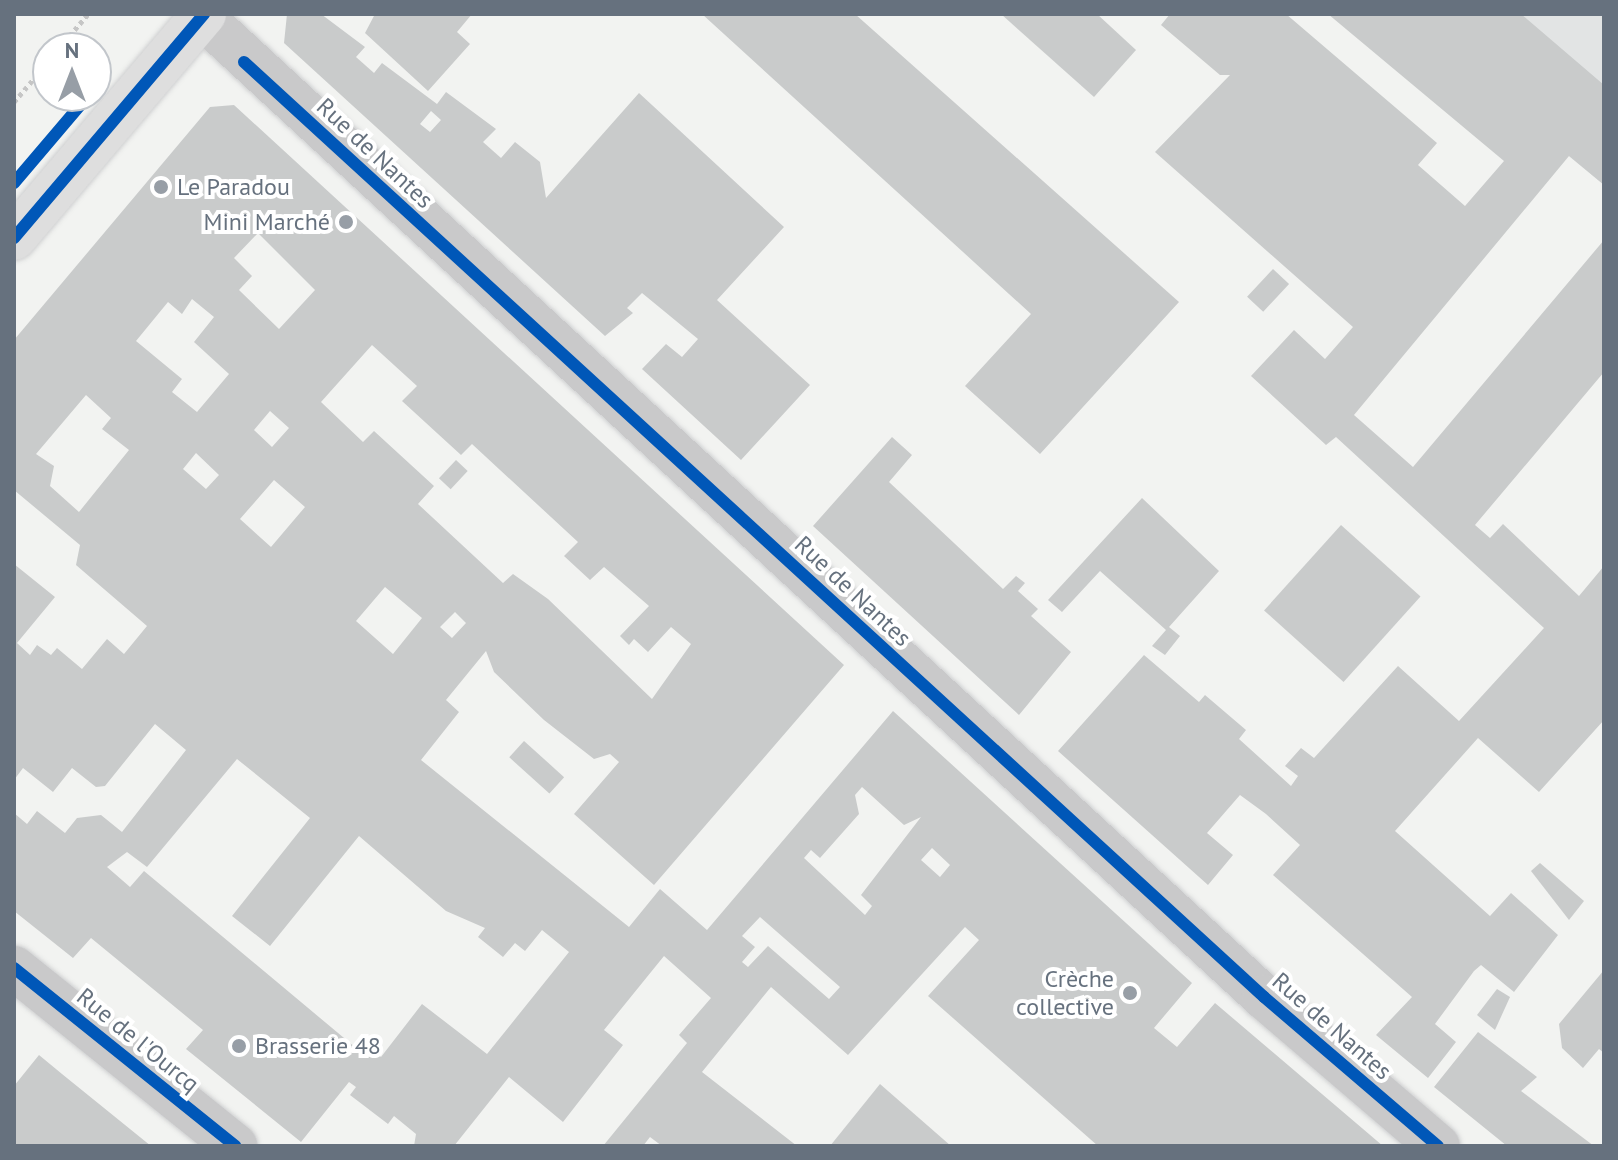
<!DOCTYPE html>
<meta charset="utf-8">
<style>
body{margin:0}
#map{position:relative;width:1618px;height:1160px;overflow:hidden;background:#f2f3f1;font-family:"PT Sans",sans-serif}
div>[style]{position:absolute}
.built>*{inset:0;background:#e2e4e4}
.building>*{inset:0;background:#c9cbcb;transform-origin:0 0}
.path>*{height:5px;margin-top:-2.5px;transform-origin:0;background:repeating-linear-gradient(90deg,#c6c6c6 0 4px,transparent 0 8px)}
.roads{filter:drop-shadow(0 0 2px #cfd0d1) drop-shadow(0 0 2px #cfd0d1)}
.minor>*{height:44px;margin:-22px;padding:0 22px;transform-origin:22px;border-radius:22px;background:#c9c9ca}
.primary>*{height:44px;margin:-22px;padding:0 22px;transform-origin:22px;border-radius:22px;background:#dedede}
.cycleway>*{height:12px;margin:-6px;padding:0 6px;transform-origin:6px;border-radius:6px;background:#0057b8}
.dots>*{width:22px;height:22px;translate:-50% -50%;box-sizing:border-box;border:4px solid #fff;border-radius:50%}
span{translate:-50% -50%;white-space:nowrap;text-align:center;line-height:1.15;-webkit-text-stroke:8px #fff;paint-order:stroke}
.street-label{font-size:24px;color:#66717e}
.poi-label{font-size:24px;color:#66717e}
.left{translate:0 -50%;text-align:left}
.right{translate:-100% -50%;text-align:right}
.frame{position:absolute;inset:0;border:16px solid #66717e;pointer-events:none}
.north{position:absolute;left:32px;top:32px;width:80px;height:80px;box-sizing:border-box;background:#fff;border:2px solid #c2c6cb;border-radius:50%;rotate:0deg;font-size:22px;font-weight:700;line-height:32px;text-align:center;color:#66717e}
.north::after{content:'';display:block;margin:auto;width:28px;height:36px;background:#979ea6;clip-path:polygon(50% 0,100% 100%,50% 72%,0 100%)}
</style>
<div id="map">
<div class="built">
<i style="clip-path:polygon(1402px 14px,1604px 14px,1604px 185px,1569px 156px)"></i>
</div>
<div class="building">
<i style="clip-path:polygon(evenodd,287px 14px,321px 14px,365px 47px,356px 57px,374px 73px,382px 63px,437px 104px,446px 92px,496px 129px,483px 142px,501px 158px,515px 142px,540px 162px,546px 198px,639px 93px,784px 227px,717px 300px,810px 385px,741px 460px,642px 369px,666px 344px,682px 357px,698px 339px,642px 293px,627px 308px,633px 313px,605px 336px,284px 43px,287px 14px,431px 111px,441px 120px,430px 132px,420px 124px,431px 111px)"></i>
<i style="clip-path:polygon(375px 14px,472px 14px,457px 32px,470px 44px,428px 91px,365px 33px)"></i>
<i style="clip-path:polygon(702px 14px,855px 14px,1179px 302px,1040px 454px,965px 386px,1031px 314px)"></i>
<i style="clip-path:polygon(1001px 14px,1097px 14px,1136px 50px,1094px 97px)"></i>
<i style="clip-path:polygon(1170px 14px,1286px 14px,1437px 143px,1418px 165px,1465px 206px,1504px 161px,1328px 14px,1521px 14px,1604px 85px,1604px 185px,1569px 156px,1354px 415px,1413px 467px,1604px 240px,1604px 372px,1475px 525px,1490px 538px,1503px 524px,1579px 596px,1604px 566px,1604px 720px,1539px 792px,1478px 738px,1395px 831px,1490px 916px,1511px 893px,1558px 935px,1514px 992px,1481px 965px,1474px 971px,1435px 1024px,1456px 1042px,1428px 1078px,1376px 1035px,1412px 997px,1273px 875px,1300px 845px,1266px 814px,1240px 795px,1207px 833px,1233px 855px,1208px 885px,1058px 751px,1144px 655px,1199px 702px,1205px 695px,1246px 730px,1239px 739px,1291px 786px,1298px 776px,1285px 766px,1301px 748px,1314px 758px,1398px 666px,1459px 721px,1544px 628px,1336px 437px,1326px 445px,1251px 376px,1294px 330px,1325px 359px,1353px 327px,1155px 152px,1230px 75px,1220px 75px,1161px 25px)"></i>
<i style="clip-path:polygon(evenodd,234px 105px,844px 665px,654px 885px,574px 814px,619px 762px,610px 754px,594px 759px,544px 720px,494px 672px,486px 651px,446px 700px,459px 712px,421px 760px,629px 927px,660px 889px,707px 930px,893px 711px,1192px 983px,1154px 1028px,1177px 1047px,1215px 1003px,1383px 1146px,1098px 1146px,928px 996px,979px 940px,965px 927px,848px 1055px,771px 987px,702px 1072px,797px 1146px,662px 1146px,650px 1137px,643px 1146px,603px 1146px,687px 1043px,679px 1035px,711px 998px,664px 956px,604px 1030px,623px 1045px,563px 1122px,509px 1077px,454px 1146px,414px 1146px,416px 1134px,394px 1116px,388px 1124px,350px 1095px,356px 1087px,349px 1082px,301px 1142px,186px 1049px,203px 1030px,91px 938px,73px 958px,14px 911px,14px 813px,27px 824px,37px 811px,65px 833px,77px 818px,101px 815px,122px 832px,186px 750px,155px 724px,105px 786px,96px 787px,72px 768px,53px 792px,23px 768px,14px 780px,14px 564px,55px 597px,17px 643px,30px 655px,37px 645px,51px 655px,57px 648px,82px 669px,107px 639px,124px 654px,147px 626px,76px 565px,80px 545px,14px 490px,14px 340px,210px 107px,234px 105px,258px 233px,315px 290px,279px 329px,239px 290px,252px 276px,234px 258px,258px 233px,234px 105px,192px 299px,214px 317px,194px 342px,229px 374px,197px 412px,172px 392px,182px 379px,136px 341px,168px 302px,182px 314px,192px 299px,234px 105px,372px 345px,417px 386px,402px 401px,461px 455px,472px 444px,578px 542px,564px 556px,590px 580px,604px 567px,649px 606px,620px 636px,629px 645px,634px 639px,648px 652px,671px 627px,691px 644px,652px 699px,548px 599px,513px 574px,503px 583px,418px 504px,434px 486px,374px 431px,363px 442px,321px 402px,372px 345px,234px 105px,86px 395px,111px 418px,102px 429px,129px 450px,79px 512px,50px 486px,54px 466px,36px 454px,86px 395px,234px 105px,270px 411px,289px 428px,272px 447px,254px 430px,270px 411px,234px 105px,196px 453px,219px 475px,206px 489px,183px 469px,196px 453px,234px 105px,274px 480px,305px 507px,271px 547px,240px 519px,274px 480px,234px 105px,385px 587px,422px 618px,393px 654px,356px 621px,385px 587px,234px 105px,455px 612px,466px 623px,452px 638px,440px 627px,455px 612px,234px 105px,237px 759px,310px 818px,232px 916px,270px 946px,359px 836px,446px 911px,485px 928px,478px 937px,503px 957px,515px 943px,525px 951px,542px 930px,569px 952px,487px 1054px,422px 1004px,381px 1057px,373px 1051px,368px 1058px,144px 871px,130px 887px,107px 867px,127px 852px,147px 867px,237px 759px,234px 105px,862px 787px,904px 825px,921px 817px,861px 895px,872px 906px,865px 915px,804px 858px,811px 850px,820px 858px,859px 814px,855px 795px,862px 787px,234px 105px,932px 848px,950px 865px,940px 877px,921px 860px,932px 848px,234px 105px,760px 917px,840px 987px,829px 999px,768px 946px,748px 967px,742px 962px,755px 947px,742px 936px,760px 917px)"></i>
<i style="left:1273px;top:269px;width:22px;height:38px;rotate:43deg"></i>
<i style="clip-path:polygon(892px 437px,912px 455px,889px 482px,1003px 589px,1016px 576px,1025px 583px,1018px 591px,1038px 609px,1031px 616px,1071px 652px,1019px 715px,813px 526px)"></i>
<i style="left:456px;top:460px;width:16px;height:25px;rotate:43deg"></i>
<i style="clip-path:polygon(1142px 498px,1219px 571px,1169px 627px,1180px 636px,1165px 655px,1152px 646px,1166px 630px,1100px 571px,1062px 612px,1048px 600px)"></i>
<i style="left:1341px;top:525px;width:107px;height:115px;rotate:42deg"></i>
<i style="left:524px;top:741px;width:54px;height:22px;rotate:42deg"></i>
<i style="clip-path:polygon(1540px 863px,1584px 901px,1569px 920px,1531px 871px)"></i>
<i style="clip-path:polygon(1604px 970px,1604px 1053px,1599px 1049px,1583px 1068px,1562px 1048px,1559px 1024px)"></i>
<i style="clip-path:polygon(1497px 989px,1510px 997px,1495px 1030px,1477px 1015px)"></i>
<i style="clip-path:polygon(1478px 1032px,1537px 1077px,1521px 1091px,1594px 1146px,1507px 1146px,1434px 1087px)"></i>
<i style="clip-path:polygon(39px 1055px,62px 1074px,151px 1146px,14px 1146px,14px 1086px)"></i>
<i style="clip-path:polygon(880px 1084px,951px 1146px,830px 1146px)"></i>
</div>
<div class="path">
<i style="left:59px;top:48px;width:45px;rotate:-49.5deg"></i>
<i style="left:14px;top:102px;width:52px;rotate:-49.6deg"></i>
</div>
<div class="roads">
<div class="minor">
<i style="left:199px;top:14px;width:1449px;rotate:42.71deg"></i>
<i style="left:1264px;top:997px;width:229px;rotate:40.6deg"></i>
<i style="left:14px;top:968px;width:284px;rotate:38.8deg"></i>
</div>
<div class="primary">
<i style="left:14px;top:238px;width:294px;rotate:-49.7deg"></i>
</div>
</div>
<div class="cycleway">
<i style="left:244px;top:62px;width:1384px;rotate:42.51deg"></i>
<i style="left:1264px;top:997px;width:229px;rotate:40.6deg"></i>
<i style="left:14px;top:183px;width:114px;rotate:-49.6deg"></i>
<i style="left:14px;top:238px;width:294px;rotate:-49.7deg"></i>
<i style="left:14px;top:968px;width:284px;rotate:38.8deg"></i>
</div>
<div class="dots">
<i style="left:161px;top:187px;background:#979ea6"></i>
<i style="left:346px;top:222px;background:#979ea6"></i>
<i style="left:1130px;top:993px;background:#979ea6"></i>
<i style="left:239px;top:1046px;background:#979ea6"></i>
</div>
<div class="street-label">
<span style="left:375px;top:153px;rotate:43deg">Rue de Nantes</span>
<span style="left:853px;top:591px;rotate:43deg">Rue de Nantes</span>
<span style="left:1332px;top:1026px;rotate:41deg">Rue de Nantes</span>
<span style="left:138px;top:1040px;rotate:39deg">Rue de l'Ourcq</span>
</div>
<div class="poi-label">
<span class="left" style="left:177px;top:187px">Le Paradou</span>
<span class="right" style="left:330px;top:222px">Mini Marché</span>
<span class="right" style="left:1114px;top:993px">Crèche<br>collective</span>
<span class="left" style="left:255px;top:1046px">Brasserie 48</span>
</div>
<div class="frame"></div>
<div class="north">N</div>
</div>
